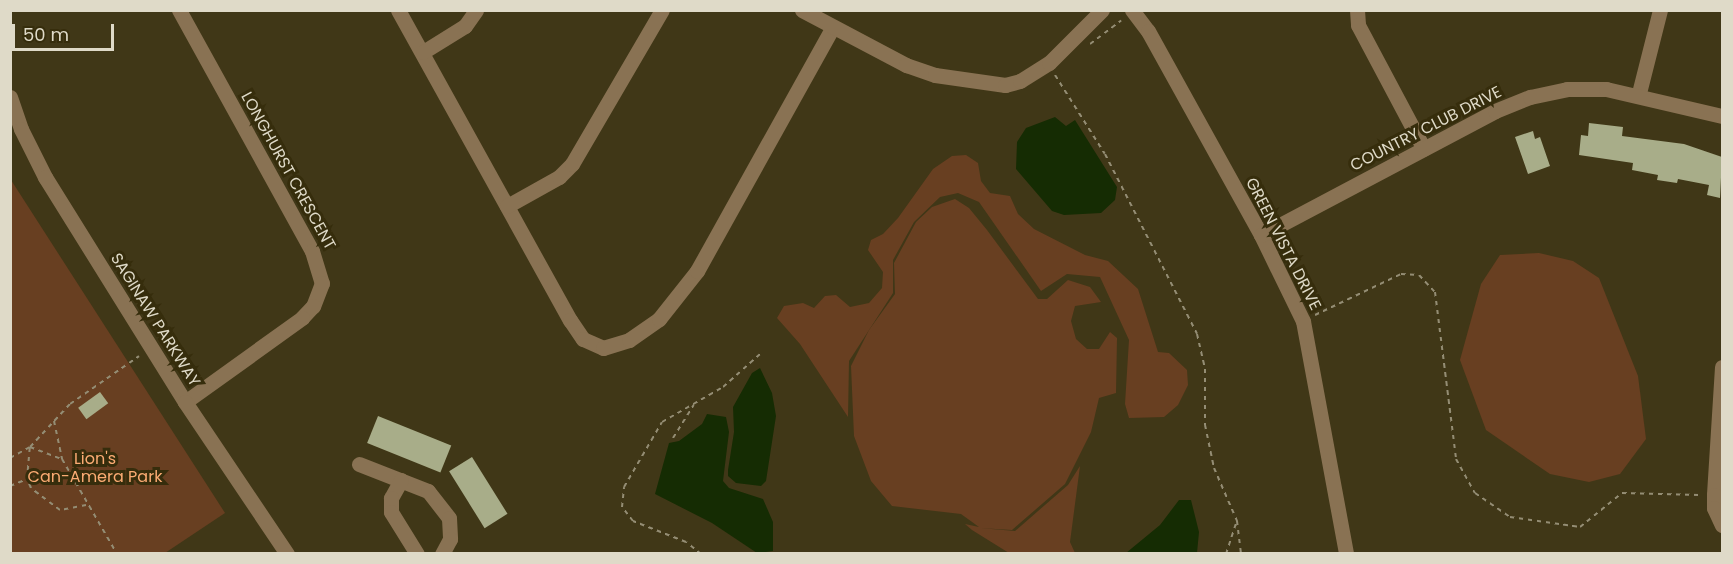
<!DOCTYPE html>
<html>
<head>
<meta charset="utf-8">
<style>
	body { margin:0 }
	#map { position:relative; width:1733px; height:564px; overflow:hidden; background:#403717; font-family:Poppins,sans-serif }
	div>[style] { position:absolute }
	.green>* { inset:0; background:#683f21 }
	.water>* { inset:0; background:#152c03 }
	.building>* { inset:0; background:#a8ad89; transform-origin:0 0 }
	.path>* { height:2px; margin-top:-1px; transform-origin:0; background:repeating-linear-gradient(90deg,#948d74 0 4.5px,transparent 0 9px) }
	.minor>* { height:15px; margin:-7.5px; padding:0 7.5px; transform-origin:7.5px; border-radius:7.5px; background:#897253 }
	span { translate:-50% -50%; white-space:nowrap; text-align:center; line-height:1.15; -webkit-text-stroke:6px #362d0c; paint-order:stroke }
	.street-label { font-size:16px; color:#dfdac8 }
	.park-label { font-size:16px; color:#fbab73 }
	.frame { position:absolute; inset:0; border:12px solid #dfdac8; pointer-events:none }
	.scale { position:absolute; left:12px; top:24px; width:102px; height:27px; box-sizing:border-box; border:3px solid #dfdac8; border-top:0; padding-left:8px; font-size:18px; line-height:21px; white-space:nowrap; color:#dfdac8; -webkit-text-stroke:4px #362d0c; paint-order:stroke }
</style>
</head>
<body>
<div id="map">
	<div class="green">
		<i style="clip-path:polygon(966px 155px,978px 163px,981px 181px,990px 193px,1010px 196px,1018px 214px,1034px 229px,1085px 255px,1108px 261px,1138px 289px,1158px 352px,1169px 353px,1187px 370px,1188px 385px,1178px 405px,1164px 417px,1129px 418px,1125px 404px,1129px 340px,1100px 277px,1067px 274px,1041px 291px,979px 202px,958px 193px,940px 197px,914px 222px,893px 260px,893px 293px,849px 361px,848px 417px,800px 344px,777px 318px,784px 306px,803px 303px,814px 308px,825px 296px,836px 295px,850px 307px,869px 303px,882px 288px,883px 272px,868px 250px,871px 240px,883px 234px,898px 218px,933px 169px,952px 156px)"></i>
		<i style="clip-path:polygon(11px 180px,225px 513px,165px 553px,11px 553px)"></i>
		<i style="clip-path:polygon(955px 199px,969px 208px,987px 230px,1038px 299px,1047px 299px,1068px 280px,1090px 287px,1101px 302px,1075px 306px,1071px 321px,1076px 339px,1087px 349px,1099px 349px,1110px 332px,1117px 338px,1116px 393px,1099px 398px,1091px 432px,1065px 484px,1012px 530px,980px 528px,1015px 531px,1068px 485px,1080px 466px,1070px 542px,1075px 553px,1009px 553px,972px 530px,965px 524px,979px 527px,961px 514px,892px 506px,871px 481px,854px 436px,851px 366px,869px 330px,895px 294px,894px 263px,916px 222px,932px 207px)"></i>
		<i style="clip-path:polygon(1539px 253px,1573px 261px,1599px 278px,1638px 376px,1646px 439px,1620px 474px,1589px 482px,1550px 474px,1486px 430px,1460px 360px,1481px 284px,1500px 255px)"></i>
	</div>
	<div class="water">
		<i style="clip-path:polygon(1055px 117px,1066px 126px,1075px 120px,1117px 187px,1115px 200px,1101px 213px,1064px 215px,1052px 211px,1016px 169px,1017px 142px,1026px 128px)"></i>
		<i style="clip-path:polygon(760px 368px,772px 393px,776px 416px,766px 481px,761px 486px,736px 483px,728px 476px,728px 470px,734px 432px,733px 407px,752px 373px)"></i>
		<i style="clip-path:polygon(707px 414px,726px 417px,729px 432px,723px 481px,729px 488px,763px 499px,773px 522px,773px 551px,757px 553px,712px 523px,655px 494px,669px 443px,679px 441px,702px 424px)"></i>
		<i style="clip-path:polygon(1179px 500px,1191px 500px,1199px 532px,1197px 553px,1126px 553px,1160px 525px)"></i>
	</div>
	<div class="building">
		<i style="clip-path:polygon(1589px 123px,1623px 127px,1622px 136px,1684px 144px,1722px 157px,1720px 198px,1707px 195px,1709px 185px,1678px 179px,1677px 183px,1657px 180px,1658px 175px,1632px 170px,1633px 163px,1579px 155px,1581px 135px,1588px 136px)"></i>
		<i style="clip-path:polygon(1533px 131px,1535px 139px,1540px 137px,1550px 166px,1528px 174px,1515px 137px)"></i>
		<i style="left:100px;top:392px;width:14px;height:27px;rotate:54deg"></i>
		<i style="left:378px;top:416px;width:79px;height:29px;rotate:22deg"></i>
		<i style="left:472px;top:457px;width:67px;height:27px;rotate:58deg"></i>
	</div>
	<div class="path">
		<i style="left:1090px;top:44px;width:39px;rotate:-37deg"></i>
		<i style="left:1055px;top:75px;width:93px;rotate:57.7deg"></i>
		<i style="left:1105px;top:154px;width:202px;rotate:62.9deg"></i>
		<i style="left:1197px;top:334px;width:36px;rotate:77deg"></i>
		<i style="left:1205px;top:369px;width:56px;rotate:90deg"></i>
		<i style="left:1205px;top:425px;width:44px;rotate:78.2deg"></i>
		<i style="left:1214px;top:468px;width:58px;rotate:66.5deg"></i>
		<i style="left:1237px;top:521px;width:33px;rotate:83deg"></i>
		<i style="left:1315px;top:315px;width:95px;rotate:-25.5deg"></i>
		<i style="left:1401px;top:274px;width:18px;rotate:3deg"></i>
		<i style="left:1419px;top:275px;width:23px;rotate:47deg"></i>
		<i style="left:1435px;top:292px;width:168px;rotate:82.8deg"></i>
		<i style="left:1456px;top:459px;width:39px;rotate:61deg"></i>
		<i style="left:1475px;top:493px;width:42px;rotate:34.4deg"></i>
		<i style="left:1510px;top:517px;width:71px;rotate:8.1deg"></i>
		<i style="left:1580px;top:527px;width:54px;rotate:-39deg"></i>
		<i style="left:1622px;top:493px;width:77px;rotate:1.5deg"></i>
		<i style="left:54px;top:421px;width:39px;rotate:78deg"></i>
		<i style="left:673px;top:438px;width:39px;rotate:-58deg"></i>
		<i style="left:10px;top:458px;width:23px;rotate:-29deg"></i>
		<i style="left:30px;top:447px;width:59px;rotate:-47.1deg"></i>
		<i style="left:70px;top:404px;width:84px;rotate:-34.8deg"></i>
		<i style="left:10px;top:486px;width:18px;rotate:-22deg"></i>
		<i style="left:86px;top:505px;width:26px;rotate:169deg"></i>
		<i style="left:60px;top:510px;width:36px;rotate:-143deg"></i>
		<i style="left:31px;top:488px;width:10px;rotate:-114deg"></i>
		<i style="left:27px;top:479px;width:32px;rotate:-85deg"></i>
		<i style="left:30px;top:447px;width:34px;rotate:21deg"></i>
		<i style="left:62px;top:459px;width:110px;rotate:59.9deg"></i>
		<i style="left:701px;top:554px;width:19px;rotate:-141deg"></i>
		<i style="left:686px;top:542px;width:57px;rotate:-158.4deg"></i>
		<i style="left:633px;top:521px;width:18px;rotate:-128deg"></i>
		<i style="left:622px;top:507px;width:20px;rotate:-84deg"></i>
		<i style="left:624px;top:487px;width:75px;rotate:-59.7deg"></i>
		<i style="left:662px;top:422px;width:70px;rotate:-29.8deg"></i>
		<i style="left:723px;top:387px;width:50px;rotate:-41.7deg"></i>
		<i style="left:1226px;top:554px;width:35px;rotate:-72deg"></i>
	</div>
	<div class="minor">
		<i style="left:179px;top:10px;width:275px;rotate:61.1deg"></i>
		<i style="left:312px;top:251px;width:34px;rotate:73deg"></i>
		<i style="left:322px;top:283px;width:25px;rotate:111deg"></i>
		<i style="left:313px;top:306px;width:16px;rotate:133deg"></i>
		<i style="left:302px;top:318px;width:144px;rotate:144.3deg"></i>
		<i style="left:398px;top:10px;width:355px;rotate:61deg"></i>
		<i style="left:570px;top:320px;width:23px;rotate:56deg"></i>
		<i style="left:583px;top:339px;width:22px;rotate:24deg"></i>
		<i style="left:603px;top:348px;width:27px;rotate:-17deg"></i>
		<i style="left:629px;top:340px;width:37px;rotate:-35deg"></i>
		<i style="left:659px;top:319px;width:61px;rotate:-51.6deg"></i>
		<i style="left:697px;top:271px;width:278px;rotate:-60.9deg"></i>
		<i style="left:802px;top:10px;width:118px;rotate:27.9deg"></i>
		<i style="left:906px;top:65px;width:31px;rotate:19deg"></i>
		<i style="left:935px;top:75px;width:71px;rotate:8.1deg"></i>
		<i style="left:1005px;top:85px;width:16px;rotate:-15deg"></i>
		<i style="left:1020px;top:81px;width:34px;rotate:-32deg"></i>
		<i style="left:1049px;top:63px;width:75px;rotate:-45deg"></i>
		<i style="left:1132px;top:10px;width:26px;rotate:53deg"></i>
		<i style="left:1148px;top:31px;width:233px;rotate:61deg"></i>
		<i style="left:1261px;top:235px;width:96px;rotate:64deg"></i>
		<i style="left:1303px;top:321px;width:237px;rotate:79.5deg"></i>
		<i style="left:1357px;top:10px;width:15px;rotate:86deg"></i>
		<i style="left:1358px;top:25px;width:140px;rotate:62deg"></i>
		<i style="left:423px;top:52px;width:49px;rotate:-31.8deg"></i>
		<i style="left:465px;top:26px;width:19px;rotate:-55deg"></i>
		<i style="left:1639px;top:93px;width:86px;rotate:-75.8deg"></i>
		<i style="left:10px;top:97px;width:34px;rotate:71deg"></i>
		<i style="left:21px;top:129px;width:54px;rotate:63.4deg"></i>
		<i style="left:45px;top:177px;width:265px;rotate:58.1deg"></i>
		<i style="left:185px;top:402px;width:183px;rotate:56.1deg"></i>
		<i style="left:507px;top:206px;width:60px;rotate:-29.1deg"></i>
		<i style="left:559px;top:177px;width:18px;rotate:-45deg"></i>
		<i style="left:572px;top:164px;width:178px;rotate:-59.7deg"></i>
		<i style="left:1261px;top:235px;width:265px;rotate:-27.9deg"></i>
		<i style="left:1495px;top:111px;width:38px;rotate:-22deg"></i>
		<i style="left:1530px;top:97px;width:38px;rotate:-12deg"></i>
		<i style="left:1567px;top:89px;width:39px"></i>
		<i style="left:1606px;top:89px;width:119px;rotate:13.1deg"></i>
		<i style="left:1722px;top:367px;width:128px;rotate:93.6deg"></i>
		<i style="left:1714px;top:495px;width:13px;rotate:90deg"></i>
		<i style="left:1714px;top:508px;width:19px;rotate:65deg"></i>
		<i style="left:359px;top:464px;width:74px;rotate:21.4deg"></i>
		<i style="left:428px;top:491px;width:34px;rotate:52deg"></i>
		<i style="left:449px;top:518px;width:21px;rotate:87deg"></i>
		<i style="left:450px;top:539px;width:17px;rotate:118deg"></i>
		<i style="left:401px;top:480px;width:21px;rotate:119deg"></i>
		<i style="left:391px;top:498px;width:14px;rotate:90deg"></i>
		<i style="left:391px;top:512px;width:49px;rotate:58.2deg"></i>
	</div>
	<div class="street-label">
		<span style="left:1426px;top:129px;rotate:-27deg">COUNTRY CLUB DRIVE</span>
		<span style="left:288px;top:171px;rotate:61deg">LONGHURST CRESCENT</span>
		<span style="left:1283px;top:244px;rotate:63deg">GREEN VISTA DRIVE</span>
		<span style="left:155px;top:320px;rotate:58deg">SAGINAW PARKWAY</span>
	</div>
	<div class="park-label">
		<span style="left:95px;top:468px">Lion's<br>Can-Amera Park</span>
	</div>
	<div class="frame"></div>
	<div class="scale">50 m</div>
</div>
</body>
</html>
